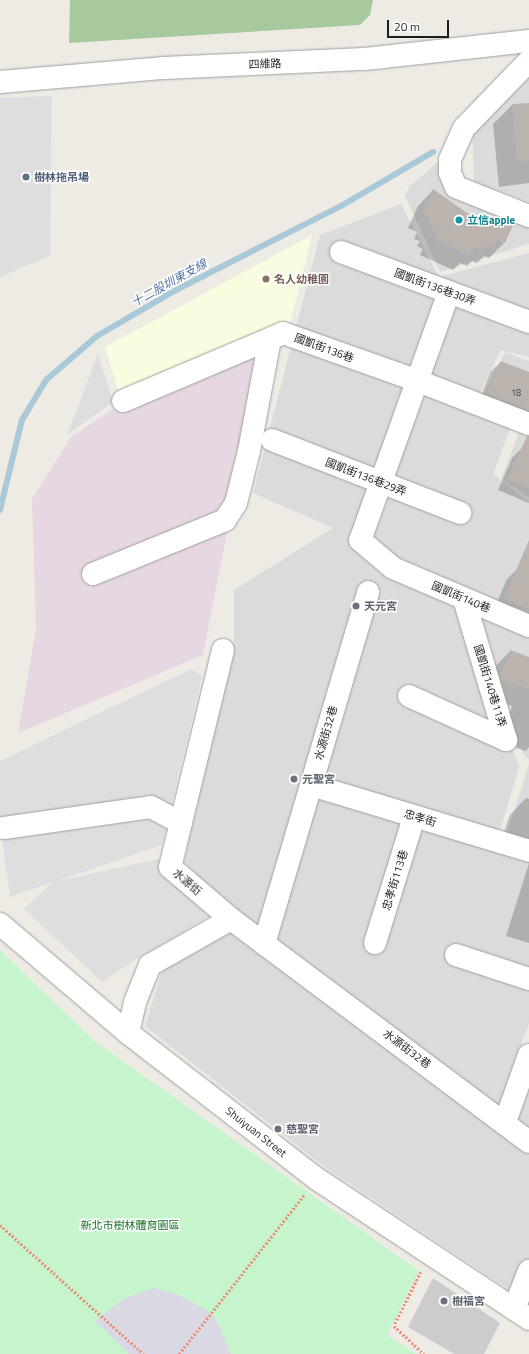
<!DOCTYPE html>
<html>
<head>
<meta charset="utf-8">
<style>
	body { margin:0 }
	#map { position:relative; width:529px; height:1354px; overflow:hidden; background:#eeebe4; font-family:"Titillium Web","Noto Sans TC",sans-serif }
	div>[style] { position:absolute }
	.residential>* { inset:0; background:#dcdbdb }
	.industrial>* { inset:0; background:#e6d7e2 }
	.education>* { inset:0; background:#f9fcdf }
	.religious>* { inset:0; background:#ccc }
	.forest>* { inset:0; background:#a6c99d }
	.park>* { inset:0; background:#c5f4cd }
	.parking>* { inset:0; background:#dedede }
	.plaza>* { inset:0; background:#dad9e3 }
	.shadow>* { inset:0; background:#0003 }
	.stream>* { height:6px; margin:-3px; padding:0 3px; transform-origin:3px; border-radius:3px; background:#a9c9d8 }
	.building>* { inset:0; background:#bbb4ae }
	.path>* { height:2.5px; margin-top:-1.25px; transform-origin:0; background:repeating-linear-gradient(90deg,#ed8d76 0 2px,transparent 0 4px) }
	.roads { filter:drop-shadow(0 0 1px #9f9f9f) drop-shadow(0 0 1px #9f9f9f) }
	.minor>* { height:22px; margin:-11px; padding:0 11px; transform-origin:11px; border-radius:11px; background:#fff }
	.dots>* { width:11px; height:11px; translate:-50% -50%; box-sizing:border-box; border:2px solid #fff; border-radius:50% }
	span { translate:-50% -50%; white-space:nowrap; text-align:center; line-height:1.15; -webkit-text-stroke:3px #fff; paint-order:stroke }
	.number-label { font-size:9px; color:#454442 }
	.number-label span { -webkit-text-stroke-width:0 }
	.street-label { font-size:11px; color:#1e1e1e }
	.service-label { font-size:11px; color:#4e5e75; font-weight:700 }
	.left { translate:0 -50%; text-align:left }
	.culture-label { font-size:11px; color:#0d838f; font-weight:700 }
	.education-label { font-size:11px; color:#785e54; font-weight:700 }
	.worship-label { font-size:11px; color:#5b616d; font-weight:700 }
	.park-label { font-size:11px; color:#157225 }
	.water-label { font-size:12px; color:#5374a4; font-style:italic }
	.scale { position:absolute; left:387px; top:20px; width:62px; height:18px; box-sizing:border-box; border:2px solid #1e1e1e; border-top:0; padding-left:5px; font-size:12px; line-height:14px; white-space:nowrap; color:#1e1e1e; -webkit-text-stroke:3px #fff; paint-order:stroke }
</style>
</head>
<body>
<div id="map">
	<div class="residential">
		<i style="clip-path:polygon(529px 67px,529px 202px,474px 182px,472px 121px)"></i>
		<i style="clip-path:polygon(440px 160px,529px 226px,529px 244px,440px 272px,405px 196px,409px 187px)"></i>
		<i style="clip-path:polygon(401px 204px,439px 277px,529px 253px,529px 357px,501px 350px,471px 411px,511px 426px,493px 474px,529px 502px,529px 612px,460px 589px,458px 604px,519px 767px,494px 851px,529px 861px,529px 1023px,518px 1053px,529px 1059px,529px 1303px,326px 1168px,145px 1026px,163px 968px,242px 916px,184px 862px,234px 641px,234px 590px,333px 528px,253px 493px,320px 235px)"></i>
		<i style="clip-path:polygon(505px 352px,529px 361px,529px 497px,501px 479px,525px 417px,482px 398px)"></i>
		<i style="clip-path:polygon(479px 618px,529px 637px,529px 760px,516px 744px)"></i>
		<i style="clip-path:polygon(529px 764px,529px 846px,505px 839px)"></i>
	</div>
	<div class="industrial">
		<i style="clip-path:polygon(263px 349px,203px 655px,18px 733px,36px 629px,32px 499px,71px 437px,113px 409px)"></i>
	</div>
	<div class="education">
		<i style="clip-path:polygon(312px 235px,290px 323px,120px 397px,105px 347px)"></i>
	</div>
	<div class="religious">
		<i style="clip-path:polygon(433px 1278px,500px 1323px,484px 1354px,454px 1354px,408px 1327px)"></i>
	</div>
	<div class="forest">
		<i style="clip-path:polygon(70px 0,373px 0,370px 15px,360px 25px,69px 43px)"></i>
	</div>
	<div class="park">
		<i style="clip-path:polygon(0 950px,93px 1040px,419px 1271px,387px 1335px,416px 1354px,0 1354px)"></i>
	</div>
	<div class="parking">
		<i style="clip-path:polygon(52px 96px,50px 256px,0 277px,0 98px)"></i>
		<i style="clip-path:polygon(98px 354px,113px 402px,67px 435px)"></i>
		<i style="clip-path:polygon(191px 669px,202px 676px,162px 845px,57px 881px,159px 859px,186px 893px,209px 916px,135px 960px,102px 982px,24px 909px,53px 882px,10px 897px,0 822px,0 761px)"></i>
	</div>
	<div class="plaza">
		<i style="clip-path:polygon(154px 1288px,181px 1296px,212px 1314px,219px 1326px,231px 1354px,129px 1354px,95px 1321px,123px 1299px)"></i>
	</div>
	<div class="shadow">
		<i style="clip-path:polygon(529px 104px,529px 183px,499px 187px,493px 124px,512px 105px)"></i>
		<i style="clip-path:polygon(433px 190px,504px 243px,489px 258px,484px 256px,477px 263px,472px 261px,467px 266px,460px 263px,453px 270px,420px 255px,423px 249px,417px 246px,420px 241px,414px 239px,417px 232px,408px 228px,418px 206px)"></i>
		<i style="clip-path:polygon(501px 362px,529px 373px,529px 424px,478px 403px,491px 371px)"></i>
		<i style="clip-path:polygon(522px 448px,529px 450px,529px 503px,498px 490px,512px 458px)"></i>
		<i style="clip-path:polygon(517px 569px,529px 574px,529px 623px,494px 609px,507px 579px)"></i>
		<i style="clip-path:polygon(510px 651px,529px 658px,529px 747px,526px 751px,500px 742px,512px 706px,485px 696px,494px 668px)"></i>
		<i style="clip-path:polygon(526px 798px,529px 799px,529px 943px,506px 936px,529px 863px,516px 856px,503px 835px,510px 815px)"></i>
	</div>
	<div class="stream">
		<i style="left:0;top:510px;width:93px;rotate:-76.3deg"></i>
		<i style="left:22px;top:420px;width:47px;rotate:-59deg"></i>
		<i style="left:46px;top:380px;width:67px;rotate:-40.8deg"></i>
		<i style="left:97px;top:336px;width:89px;rotate:-30.3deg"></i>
		<i style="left:174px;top:291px;width:187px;rotate:-27deg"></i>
		<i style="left:341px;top:206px;width:107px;rotate:-30.4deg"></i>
	</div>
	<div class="building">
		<i style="clip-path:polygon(529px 103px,529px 160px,517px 161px,512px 104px)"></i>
		<i style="clip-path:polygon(433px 189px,470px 215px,513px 225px,505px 243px,497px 240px,494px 248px,486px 245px,483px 251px,474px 247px,470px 255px,435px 240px,438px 233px,432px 231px,434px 226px,428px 223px,431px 217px,422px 213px)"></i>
		<i style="clip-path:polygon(501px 361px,529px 372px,529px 411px,487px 393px)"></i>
		<i style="clip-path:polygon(527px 436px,529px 436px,529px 488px,508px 479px)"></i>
		<i style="clip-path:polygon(529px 540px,529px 609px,504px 599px)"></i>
		<i style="clip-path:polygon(510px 650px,529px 657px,529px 689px,501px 680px,500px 677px)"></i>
	</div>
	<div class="path">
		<i style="left:0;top:1225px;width:193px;rotate:41.9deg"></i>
		<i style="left:421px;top:1272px;width:60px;rotate:116.6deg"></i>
		<i style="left:394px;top:1326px;width:41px;rotate:43deg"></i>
		<i style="left:179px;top:1354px;width:202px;rotate:-51.8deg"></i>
	</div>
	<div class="roads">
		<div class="minor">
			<i style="left:529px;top:61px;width:93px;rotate:134.1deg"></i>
			<i style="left:464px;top:128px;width:35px;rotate:114deg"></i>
			<i style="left:450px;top:160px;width:13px;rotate:90deg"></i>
			<i style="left:450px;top:173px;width:15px;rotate:67deg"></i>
			<i style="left:456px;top:187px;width:79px;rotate:21.7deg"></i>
			<i style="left:0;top:82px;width:165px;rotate:-4.9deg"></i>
			<i style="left:164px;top:68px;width:201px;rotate:-2.6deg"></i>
			<i style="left:365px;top:59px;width:165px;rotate:-6.3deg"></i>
			<i style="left:341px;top:252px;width:201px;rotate:20.4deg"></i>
			<i style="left:449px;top:292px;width:263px;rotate:109.7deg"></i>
			<i style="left:360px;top:540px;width:43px;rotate:40.3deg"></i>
			<i style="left:393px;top:568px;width:148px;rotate:23.1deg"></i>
			<i style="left:123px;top:401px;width:174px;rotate:-23deg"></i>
			<i style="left:283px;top:333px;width:143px;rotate:19.6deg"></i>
			<i style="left:418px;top:381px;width:119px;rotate:21.2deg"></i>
			<i style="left:272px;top:440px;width:202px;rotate:21.2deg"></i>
			<i style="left:93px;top:574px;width:143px;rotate:-22.2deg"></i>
			<i style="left:225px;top:520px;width:20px;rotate:-57deg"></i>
			<i style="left:236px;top:503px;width:54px;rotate:-76deg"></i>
			<i style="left:249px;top:451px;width:114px;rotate:-79.4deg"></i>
			<i style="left:223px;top:650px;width:223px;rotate:103.7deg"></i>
			<i style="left:170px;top:867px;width:80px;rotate:40.4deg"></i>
			<i style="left:231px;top:919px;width:372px;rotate:36.8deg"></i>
			<i style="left:409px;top:696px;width:107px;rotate:24.4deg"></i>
			<i style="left:506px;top:740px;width:147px;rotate:-106.6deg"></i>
			<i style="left:311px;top:785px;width:228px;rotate:16.8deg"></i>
			<i style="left:4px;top:828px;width:148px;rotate:-8.1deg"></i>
			<i style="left:151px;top:807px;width:34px;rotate:28deg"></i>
			<i style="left:0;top:924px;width:168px;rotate:40.4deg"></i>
			<i style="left:128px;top:1033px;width:239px;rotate:37.7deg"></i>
			<i style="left:317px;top:1179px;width:254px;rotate:33.4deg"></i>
			<i style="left:375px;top:943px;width:132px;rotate:-72.8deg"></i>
			<i style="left:264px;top:944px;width:367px;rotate:-73.5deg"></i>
			<i style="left:456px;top:955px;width:77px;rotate:18.2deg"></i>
			<i style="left:128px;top:1033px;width:32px;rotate:-77deg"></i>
			<i style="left:135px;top:1002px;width:40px;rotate:-68deg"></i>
			<i style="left:150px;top:965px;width:93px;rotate:-29.6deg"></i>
			<i style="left:505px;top:1122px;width:71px;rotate:-70.3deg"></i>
			<i style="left:514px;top:1309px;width:41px;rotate:-68.5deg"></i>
		</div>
	</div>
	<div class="dots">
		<i style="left:26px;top:177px;background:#5c6f8a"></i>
		<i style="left:459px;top:220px;background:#0f9aa8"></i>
		<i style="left:266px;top:279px;background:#8d6e63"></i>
		<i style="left:356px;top:606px;background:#6b7280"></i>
		<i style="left:294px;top:779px;background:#6b7280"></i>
		<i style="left:278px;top:1129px;background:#6b7280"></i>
		<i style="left:444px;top:1301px;background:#6b7280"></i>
	</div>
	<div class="number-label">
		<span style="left:516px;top:393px">18</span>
	</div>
	<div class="street-label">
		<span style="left:265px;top:64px;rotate:-2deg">四維路</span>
		<span style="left:435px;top:287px;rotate:20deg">國凱街136巷30弄</span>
		<span style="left:324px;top:348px;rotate:20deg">國凱街136巷</span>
		<span style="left:366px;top:477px;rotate:21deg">國凱街136巷29弄</span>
		<span style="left:461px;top:597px;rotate:23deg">國凱街140巷</span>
		<span style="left:490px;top:686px;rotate:73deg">國凱街140巷11弄</span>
		<span style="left:326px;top:733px;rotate:-74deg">水源街32巷</span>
		<span style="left:420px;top:818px;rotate:17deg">忠孝街</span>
		<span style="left:395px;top:880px;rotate:-73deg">忠孝街113巷</span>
		<span style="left:187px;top:882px;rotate:41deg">水源街</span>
		<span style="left:407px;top:1049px;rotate:37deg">水源街32巷</span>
		<span style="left:256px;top:1132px;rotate:38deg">Shuiyuan Street</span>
	</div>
	<div class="service-label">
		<span class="left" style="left:34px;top:177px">樹林拖吊場</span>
	</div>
	<div class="culture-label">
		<span class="left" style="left:467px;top:220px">立信apple</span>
	</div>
	<div class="education-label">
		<span class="left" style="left:274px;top:279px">名人幼稚園</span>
	</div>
	<div class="worship-label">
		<span class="left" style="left:364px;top:606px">天元宮</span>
		<span class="left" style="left:302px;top:779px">元聖宮</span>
		<span class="left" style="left:286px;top:1129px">慈聖宮</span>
		<span class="left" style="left:452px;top:1301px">樹福宮</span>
	</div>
	<div class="park-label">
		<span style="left:130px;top:1225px">新北市樹林體育園區</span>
	</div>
	<div class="water-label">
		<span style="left:169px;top:283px;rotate:-29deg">十二股圳東支線</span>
	</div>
	<div class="scale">20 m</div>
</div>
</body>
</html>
